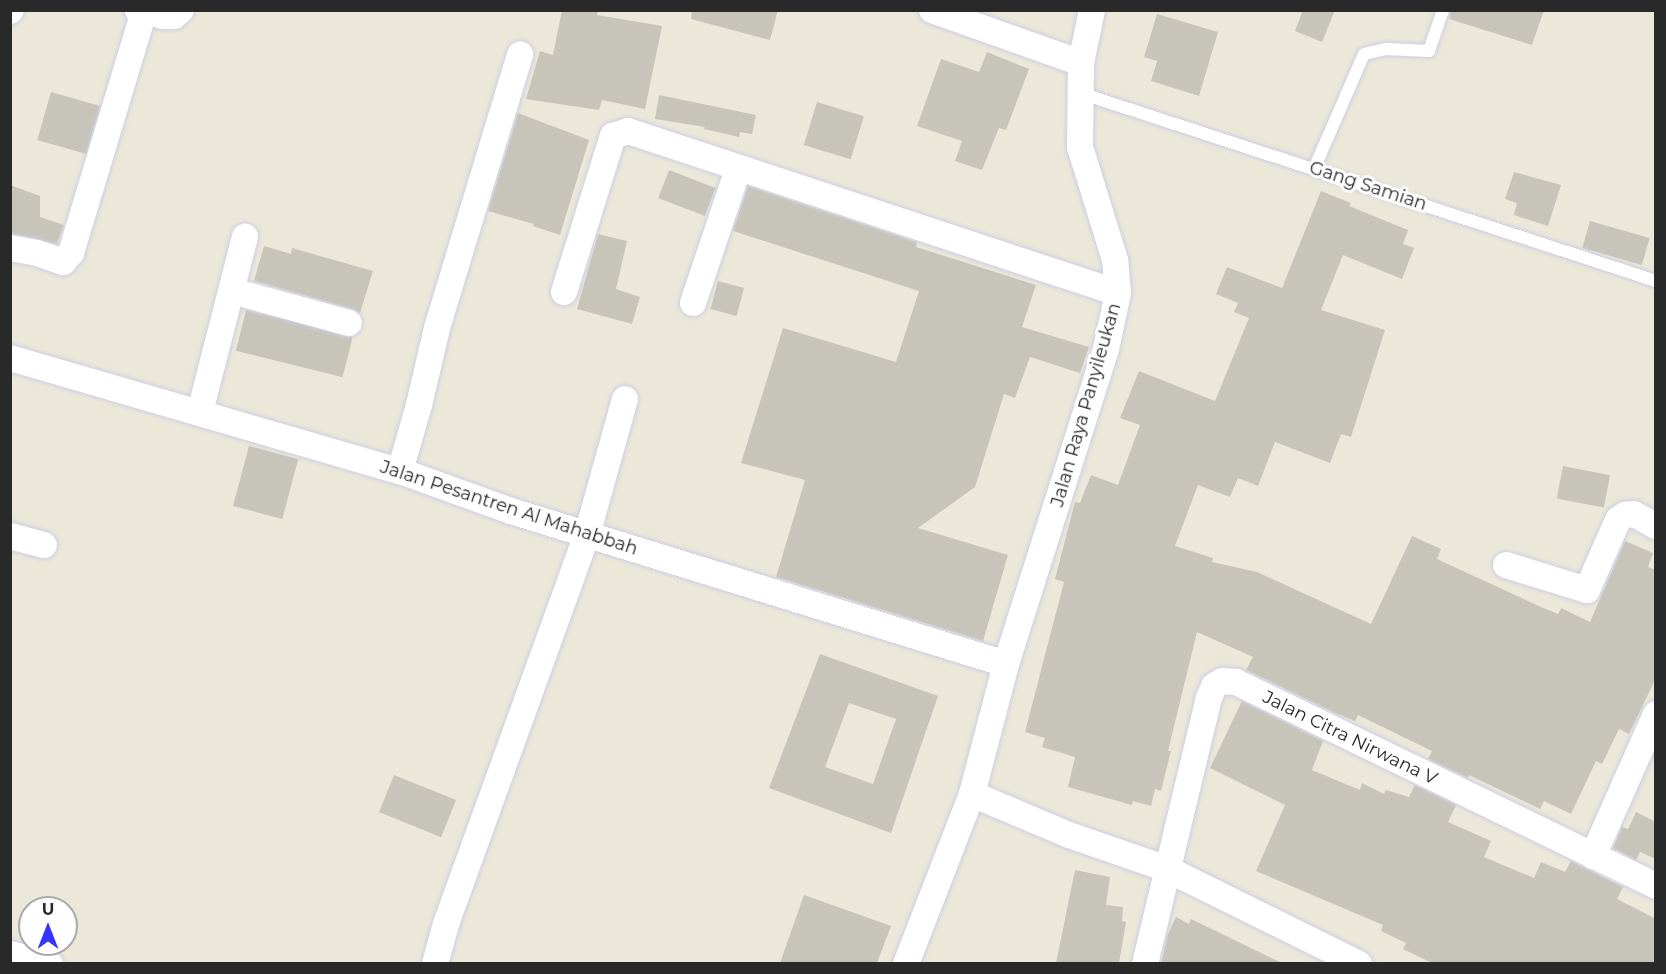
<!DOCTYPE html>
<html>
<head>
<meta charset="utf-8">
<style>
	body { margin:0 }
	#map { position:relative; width:1666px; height:974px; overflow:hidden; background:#ece8d9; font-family:Montserrat,sans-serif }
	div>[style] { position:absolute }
	.building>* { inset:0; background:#c7c4b9; transform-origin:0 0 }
	.roads { filter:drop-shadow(0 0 2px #cecee3) drop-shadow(0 0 2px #cecee3) }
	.lane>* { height:12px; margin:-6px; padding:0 6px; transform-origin:6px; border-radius:6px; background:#fff }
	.street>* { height:26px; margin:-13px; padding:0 13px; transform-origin:13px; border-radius:13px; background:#fff }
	span { translate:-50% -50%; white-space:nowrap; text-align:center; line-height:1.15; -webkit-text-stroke:6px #fff; paint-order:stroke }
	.street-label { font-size:18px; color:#292929 }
	.frame { position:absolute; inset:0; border:12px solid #292929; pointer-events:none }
	.north { position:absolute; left:18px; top:896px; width:60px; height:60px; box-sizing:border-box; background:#fff; border:2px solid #a9a9a9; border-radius:50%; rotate:0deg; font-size:16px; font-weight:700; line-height:24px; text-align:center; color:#292929 }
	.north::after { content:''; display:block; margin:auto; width:21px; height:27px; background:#3733ff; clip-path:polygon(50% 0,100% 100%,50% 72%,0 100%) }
</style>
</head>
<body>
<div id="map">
	<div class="building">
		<i style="clip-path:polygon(562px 10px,598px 10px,597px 15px,662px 26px,645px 109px,602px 100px,599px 110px,526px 99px,540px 51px,553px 55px)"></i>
		<i style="clip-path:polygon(692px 10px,778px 10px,770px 40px,691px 19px)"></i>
		<i style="clip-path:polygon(1303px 10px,1335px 10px,1322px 42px,1295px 31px)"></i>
		<i style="clip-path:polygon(1451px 10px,1544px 10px,1532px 45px,1449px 19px)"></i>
		<i style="clip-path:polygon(1157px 14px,1218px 32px,1199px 96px,1151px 81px,1157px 61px,1144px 57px)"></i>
		<i style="clip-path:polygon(987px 52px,1029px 69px,1006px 130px,999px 128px,982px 170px,955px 161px,962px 141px,917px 126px,941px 59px,979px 72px)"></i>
		<i style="left:51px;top:92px;width:51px;height:50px;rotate:16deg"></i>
		<i style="clip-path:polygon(659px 95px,756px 115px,752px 134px,740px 132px,739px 137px,704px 129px,705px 127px,655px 119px)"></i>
		<i style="left:817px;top:102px;width:49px;height:45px;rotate:17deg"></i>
		<i style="clip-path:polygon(518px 113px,589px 140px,560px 235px,533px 226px,534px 224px,488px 211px)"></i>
		<i style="left:669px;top:170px;width:50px;height:30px;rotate:21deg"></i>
		<i style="clip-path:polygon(1514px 172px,1561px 185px,1548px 226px,1514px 215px,1517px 203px,1505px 199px)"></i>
		<i style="clip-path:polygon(10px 185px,40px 196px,40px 217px,64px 225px,57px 244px,10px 233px)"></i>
		<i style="clip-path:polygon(748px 186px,917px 242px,916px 247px,1036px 285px,1022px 327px,1089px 347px,1080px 373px,1030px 357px,1015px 398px,1004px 394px,975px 487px,918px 528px,1008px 555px,983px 641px,776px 577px,805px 480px,741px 463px,783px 328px,896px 362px,919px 291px,733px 231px)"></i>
		<i style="clip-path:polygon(1321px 191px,1351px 203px,1349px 206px,1408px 230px,1403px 244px,1414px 248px,1402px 279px,1343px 255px,1321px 310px,1385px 330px,1351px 437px,1341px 434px,1330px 463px,1275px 442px,1258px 486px,1238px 478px,1230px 497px,1198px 485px,1175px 546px,1213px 558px,1212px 562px,1257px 572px,1371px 624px,1412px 536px,1441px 549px,1437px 559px,1541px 607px,1558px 614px,1561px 608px,1590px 622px,1625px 541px,1653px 553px,1648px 567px,1656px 570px,1656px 678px,1629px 734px,1619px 729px,1602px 764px,1596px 761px,1571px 814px,1544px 801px,1540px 809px,1469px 775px,1468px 778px,1428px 759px,1432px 751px,1358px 715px,1355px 721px,1335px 713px,1246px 670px,1253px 657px,1197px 632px,1168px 751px,1171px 751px,1161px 791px,1155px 789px,1151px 806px,1133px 801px,1132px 805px,1068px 787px,1075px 757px,1042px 747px,1045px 738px,1025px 732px,1064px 582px,1055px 579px,1075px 502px,1080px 503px,1091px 475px,1118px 485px,1140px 425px,1120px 418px,1139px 371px,1215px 401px,1249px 318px,1234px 312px,1238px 303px,1216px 294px,1227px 267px,1282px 288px)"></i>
		<i style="left:1590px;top:221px;width:62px;height:28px;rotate:16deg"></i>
		<i style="clip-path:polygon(598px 234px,627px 241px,616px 289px,640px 297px,632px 324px,577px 309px)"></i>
		<i style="clip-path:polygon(264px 246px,291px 254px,292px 248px,373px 271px,360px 313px,353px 309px,254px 281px)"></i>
		<i style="left:718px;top:281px;width:27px;height:29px;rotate:15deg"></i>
		<i style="left:246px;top:310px;width:110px;height:42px;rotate:14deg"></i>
		<i style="left:249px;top:446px;width:51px;height:62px;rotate:15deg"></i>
		<i style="left:1563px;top:466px;width:48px;height:33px;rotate:11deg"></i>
		<i style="clip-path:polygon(evenodd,820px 654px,938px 696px,891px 833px,769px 788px,820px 654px,849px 703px,896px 719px,873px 784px,825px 767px,849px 703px)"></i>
		<i style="clip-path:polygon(1242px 701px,1323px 741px,1312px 770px,1360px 790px,1362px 783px,1384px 794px,1386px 790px,1409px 797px,1415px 785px,1456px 805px,1448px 822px,1491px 841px,1484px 857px,1534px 878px,1541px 862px,1565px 872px,1571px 861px,1623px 887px,1617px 899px,1656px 919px,1656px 963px,1432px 963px,1403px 949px,1406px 943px,1381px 931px,1383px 925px,1256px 871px,1285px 805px,1210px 768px)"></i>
		<i style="left:394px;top:775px;width:67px;height:40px;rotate:22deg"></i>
		<i style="clip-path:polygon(1636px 812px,1656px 822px,1656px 859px,1640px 852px,1636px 860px,1613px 848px,1622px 827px,1628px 829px)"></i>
		<i style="clip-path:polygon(1075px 870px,1110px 877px,1106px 905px,1123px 907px,1122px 921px,1126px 922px,1119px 963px,1056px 963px)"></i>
		<i style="clip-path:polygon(804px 895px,891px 926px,877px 963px,780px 963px)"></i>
		<i style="clip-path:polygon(1176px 917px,1189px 924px,1191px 919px,1282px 963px,1161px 963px,1168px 934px)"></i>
	</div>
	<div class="roads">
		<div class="lane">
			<i style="left:1080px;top:93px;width:606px;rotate:18.08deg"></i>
			<i style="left:1314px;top:169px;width:125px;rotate:-66.5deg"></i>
			<i style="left:1364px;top:54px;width:23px;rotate:-13deg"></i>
			<i style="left:1386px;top:49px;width:43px;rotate:2.7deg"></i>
			<i style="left:1429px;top:51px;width:43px;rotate:-71.1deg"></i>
		</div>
		<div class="street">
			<i style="left:144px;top:10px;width:20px;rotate:18deg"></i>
			<i style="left:163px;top:16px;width:11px"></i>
			<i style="left:174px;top:16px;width:9px;rotate:-41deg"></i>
			<i style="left:932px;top:10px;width:158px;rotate:19.6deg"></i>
			<i style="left:10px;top:11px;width:1px;rotate:-45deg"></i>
			<i style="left:10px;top:248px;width:27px;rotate:10deg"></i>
			<i style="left:37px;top:253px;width:28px;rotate:19deg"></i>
			<i style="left:63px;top:262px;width:12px;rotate:-48deg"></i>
			<i style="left:71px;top:253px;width:245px;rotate:-73.2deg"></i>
			<i style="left:142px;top:18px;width:9px;rotate:-117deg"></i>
			<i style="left:232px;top:291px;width:121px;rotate:15.3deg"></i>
			<i style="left:564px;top:292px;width:164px;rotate:-72.6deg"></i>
			<i style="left:613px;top:136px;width:16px;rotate:-18deg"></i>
			<i style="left:628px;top:131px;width:516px;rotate:18.29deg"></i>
			<i style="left:693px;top:303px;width:141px;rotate:-71.4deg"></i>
			<i style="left:10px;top:358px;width:406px;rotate:16.2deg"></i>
			<i style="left:400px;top:471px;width:118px;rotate:19.8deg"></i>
			<i style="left:511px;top:511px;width:518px;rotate:17.18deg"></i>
			<i style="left:200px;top:412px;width:181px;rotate:-75.6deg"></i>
			<i style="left:400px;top:471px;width:69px;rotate:-73.9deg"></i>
			<i style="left:419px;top:405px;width:79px;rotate:-76.8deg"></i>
			<i style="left:437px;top:328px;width:286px;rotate:-73.1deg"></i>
			<i style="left:10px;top:536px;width:35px;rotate:15deg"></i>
			<i style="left:1506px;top:565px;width:85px;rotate:17.2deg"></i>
			<i style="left:1587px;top:590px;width:77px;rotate:-66.1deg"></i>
			<i style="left:1618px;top:520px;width:9px;rotate:-36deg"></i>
			<i style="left:1625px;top:515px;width:9px;rotate:-6deg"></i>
			<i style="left:1634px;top:514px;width:25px;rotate:29deg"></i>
			<i style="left:972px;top:794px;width:105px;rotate:22.9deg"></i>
			<i style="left:1069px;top:835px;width:104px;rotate:19.1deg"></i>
			<i style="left:1167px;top:869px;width:214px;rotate:26.3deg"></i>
			<i style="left:1593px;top:856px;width:155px;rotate:-66.1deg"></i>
			<i style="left:10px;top:954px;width:41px;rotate:14deg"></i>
			<i style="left:435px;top:964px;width:41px;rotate:-74.6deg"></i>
			<i style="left:446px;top:924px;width:414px;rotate:-70.1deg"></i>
			<i style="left:587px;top:535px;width:141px;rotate:-74.4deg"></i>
			<i style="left:906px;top:964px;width:182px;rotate:-68.8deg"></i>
			<i style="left:972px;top:794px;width:134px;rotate:-75.3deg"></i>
			<i style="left:1006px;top:664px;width:330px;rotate:-72.4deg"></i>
			<i style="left:1106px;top:349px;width:57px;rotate:-77.9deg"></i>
			<i style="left:1118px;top:293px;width:33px;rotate:-95deg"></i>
			<i style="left:1115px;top:260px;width:118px;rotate:-107.2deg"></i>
			<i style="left:1080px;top:147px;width:84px;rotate:-89.3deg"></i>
			<i style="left:1081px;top:63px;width:54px;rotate:-78.3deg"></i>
			<i style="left:1145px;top:964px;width:274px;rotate:-76.5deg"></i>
			<i style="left:1209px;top:698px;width:13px;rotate:-67deg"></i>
			<i style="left:1214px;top:686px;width:9px;rotate:-32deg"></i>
			<i style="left:1222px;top:681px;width:14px;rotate:4deg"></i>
			<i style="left:1236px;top:682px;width:467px;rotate:25.9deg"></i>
		</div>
	</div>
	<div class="street-label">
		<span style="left:1368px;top:186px;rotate:18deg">Gang Samian</span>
		<span style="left:1086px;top:405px;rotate:-74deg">Jalan Raya Panyileukan</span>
		<span style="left:509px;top:508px;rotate:18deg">Jalan Pesantren Al Mahabbah</span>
		<span style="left:1350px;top:738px;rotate:26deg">Jalan Citra Nirwana V</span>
	</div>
	<div class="frame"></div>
	<div class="north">U</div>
</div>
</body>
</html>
